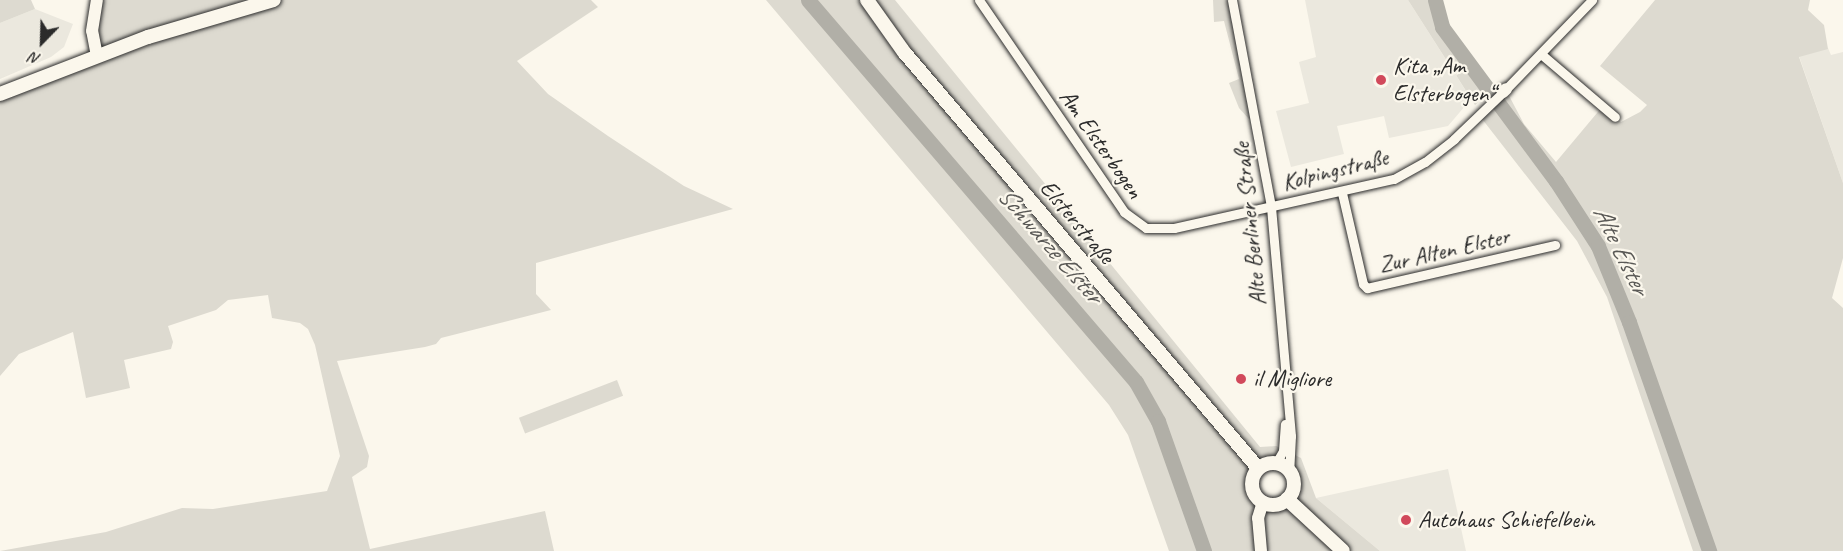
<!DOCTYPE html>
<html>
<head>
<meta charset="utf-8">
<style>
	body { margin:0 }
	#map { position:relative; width:1843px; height:551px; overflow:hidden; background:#fbf7ec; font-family:Caveat,sans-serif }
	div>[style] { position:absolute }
	.built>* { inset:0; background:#ebe8de }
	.green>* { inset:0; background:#dddad0; transform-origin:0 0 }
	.river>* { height:15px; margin:-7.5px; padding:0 7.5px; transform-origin:7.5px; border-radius:7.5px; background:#b1afa7 }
	.roads { filter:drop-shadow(0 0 2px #2b2b2b) drop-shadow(0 0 2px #2b2b2b) }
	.street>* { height:9px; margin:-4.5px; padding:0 4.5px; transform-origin:4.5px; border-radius:4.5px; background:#fbf7ec }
	.secondary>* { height:12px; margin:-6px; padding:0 6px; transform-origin:6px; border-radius:6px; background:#fbf7ec }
	.primary>* { height:14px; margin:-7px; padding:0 7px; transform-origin:7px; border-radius:7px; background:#fbf7ec }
	.primary>.ring { margin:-7px; padding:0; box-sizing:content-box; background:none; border:14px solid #fbf7ec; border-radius:50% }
	.dots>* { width:16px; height:16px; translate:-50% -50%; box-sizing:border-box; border:3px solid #fbf7ec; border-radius:50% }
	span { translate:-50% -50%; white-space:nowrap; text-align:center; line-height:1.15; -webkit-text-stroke:4.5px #fbf7ec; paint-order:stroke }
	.poi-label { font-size:24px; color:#2b2b2b }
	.left { translate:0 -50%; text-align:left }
	.street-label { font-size:24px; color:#2b2b2b }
	.water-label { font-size:26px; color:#5a5956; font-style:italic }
	.north { position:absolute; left:12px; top:12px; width:60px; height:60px; -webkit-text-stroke:4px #fbf7ec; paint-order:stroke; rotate:203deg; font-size:16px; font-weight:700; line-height:24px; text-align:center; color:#2b2b2b }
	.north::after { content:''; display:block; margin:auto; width:21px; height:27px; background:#2b2b2b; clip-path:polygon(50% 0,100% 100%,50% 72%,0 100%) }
</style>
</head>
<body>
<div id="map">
	<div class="built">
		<i style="clip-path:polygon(1305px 0,1408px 0,1471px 99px,1448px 126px,1389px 138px,1384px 116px,1337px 126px,1344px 154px,1291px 167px,1276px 111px,1309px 103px,1299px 62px,1316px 57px)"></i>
		<i style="clip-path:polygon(35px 9px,73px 24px,64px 47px,51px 57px,0 79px,0 23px)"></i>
		<i style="clip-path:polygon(1828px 48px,1831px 55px,1843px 52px,1843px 183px,1799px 56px)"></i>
		<i style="clip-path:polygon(1448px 469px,1466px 551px,1380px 551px,1316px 498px)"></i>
	</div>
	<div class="green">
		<i style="clip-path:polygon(0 0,31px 0,35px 9px,0 23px)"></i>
		<i style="clip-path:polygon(98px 0,270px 0,97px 55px)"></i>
		<i style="clip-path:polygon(279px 0,591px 0,598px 7px,517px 61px,548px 94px,608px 136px,684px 186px,733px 209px,536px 263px,536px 294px,551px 310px,441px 338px,436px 344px,425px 347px,337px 361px,369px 456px,367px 467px,352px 477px,370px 549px,545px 511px,554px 551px,0 551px,106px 532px,182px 508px,213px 509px,327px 491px,340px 456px,315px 345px,308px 329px,300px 323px,272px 318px,268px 295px,228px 300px,216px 310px,168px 326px,173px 342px,171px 349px,124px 360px,130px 388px,86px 398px,73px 332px,19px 354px,0 376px,0 96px)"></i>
		<i style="clip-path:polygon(evenodd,766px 0,895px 0,1260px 447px,1276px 446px,1301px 458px,1316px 498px,1380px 551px,1169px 551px,1128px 435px,1109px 405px,766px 0,1278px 463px,1290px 470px,1294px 489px,1287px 500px,1268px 505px,1256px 496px,1252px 480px,1258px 468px,1278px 463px)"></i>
		<i style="clip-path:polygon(1213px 0,1231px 0,1258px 129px,1239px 108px,1229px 83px,1239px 79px,1224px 21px,1214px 22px)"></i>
		<i style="clip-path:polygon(1408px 0,1435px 0,1442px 27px,1468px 59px,1487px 94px,1475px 105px)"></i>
		<i style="clip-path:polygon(1655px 0,1810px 0,1808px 10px,1824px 25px,1828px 49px,1799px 57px,1843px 183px,1843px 258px,1832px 298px,1843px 308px,1843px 551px,1693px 551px,1607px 297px,1577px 241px,1479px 115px,1506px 90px,1524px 124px,1556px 162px,1602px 107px,1621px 122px,1640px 112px,1647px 105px,1600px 66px)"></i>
		<i style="left:617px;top:380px;width:17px;height:105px;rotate:69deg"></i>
	</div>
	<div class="river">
		<i style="left:808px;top:0;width:503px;rotate:49.35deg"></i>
		<i style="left:1136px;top:382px;width:45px;rotate:60.6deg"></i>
		<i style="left:1158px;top:421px;width:138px;rotate:70.5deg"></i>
		<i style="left:1435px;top:0;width:28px;rotate:75deg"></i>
		<i style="left:1442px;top:27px;width:192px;rotate:53.5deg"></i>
		<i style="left:1556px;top:181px;width:77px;rotate:57.1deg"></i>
		<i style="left:1598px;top:246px;width:82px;rotate:67.8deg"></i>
		<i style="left:1629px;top:322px;width:243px;rotate:70.7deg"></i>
	</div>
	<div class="roads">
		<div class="street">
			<i style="left:979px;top:0;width:257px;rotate:55.6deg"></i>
			<i style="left:1124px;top:212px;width:27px;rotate:36deg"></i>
			<i style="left:1146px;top:228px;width:28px"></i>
			<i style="left:1174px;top:228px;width:225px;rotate:-12.6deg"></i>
			<i style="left:1394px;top:179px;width:35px;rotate:-29deg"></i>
			<i style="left:1425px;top:162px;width:37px;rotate:-38deg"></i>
			<i style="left:1454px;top:139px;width:68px;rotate:-43.8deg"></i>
			<i style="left:1232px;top:0;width:211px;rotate:79.3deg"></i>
			<i style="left:1271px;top:207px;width:230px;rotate:85deg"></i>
			<i style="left:1291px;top:436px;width:34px;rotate:93deg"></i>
			<i style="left:1541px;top:54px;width:97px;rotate:40.4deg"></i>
			<i style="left:1506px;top:89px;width:124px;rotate:-46deg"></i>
			<i style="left:1342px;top:193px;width:93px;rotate:77deg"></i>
			<i style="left:1363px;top:284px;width:6px;rotate:45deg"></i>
			<i style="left:1367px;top:288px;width:193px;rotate:-12.9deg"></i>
			<i style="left:1276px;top:463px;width:14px;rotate:-60deg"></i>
			<i style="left:1283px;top:451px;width:27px;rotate:-86deg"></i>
		</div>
		<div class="secondary">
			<i style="left:97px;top:56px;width:25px;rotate:-101deg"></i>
			<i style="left:92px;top:31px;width:31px;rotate:-81deg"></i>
			<i style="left:1503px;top:92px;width:4px;rotate:-45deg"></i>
			<i style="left:1261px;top:551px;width:33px;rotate:-95deg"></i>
			<i style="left:1258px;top:518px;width:17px;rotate:-73deg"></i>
		</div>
		<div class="primary">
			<i style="left:867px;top:0;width:64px;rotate:54.6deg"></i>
			<i style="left:904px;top:52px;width:546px;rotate:49.6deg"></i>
			<i style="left:0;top:94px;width:159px;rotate:-21.1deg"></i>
			<i style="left:148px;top:37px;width:131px;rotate:-16.4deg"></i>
			<i class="ring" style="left:1252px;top:463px;width:28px;height:28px"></i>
			<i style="left:1287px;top:499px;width:76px;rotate:42.9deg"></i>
		</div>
	</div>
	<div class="dots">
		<i style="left:1381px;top:80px;background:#d1495b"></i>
		<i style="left:1241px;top:379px;background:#d1495b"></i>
		<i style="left:1406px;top:520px;background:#d1495b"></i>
	</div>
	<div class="poi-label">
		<span class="left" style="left:1393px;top:80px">Kita „Am<br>Elsterbogen“</span>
		<span class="left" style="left:1253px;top:379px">il Migliore</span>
		<span class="left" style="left:1418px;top:520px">Autohaus Schiefelbein</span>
	</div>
	<div class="street-label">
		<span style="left:1101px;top:144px;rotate:55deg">Am Elsterbogen</span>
		<span style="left:1335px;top:170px;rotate:-14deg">Kolpingstraße</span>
		<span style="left:1077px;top:222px;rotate:50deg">Elsterstraße</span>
		<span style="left:1250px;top:224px;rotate:-96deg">Alte Berliner Straße</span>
		<span style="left:1444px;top:251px;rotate:-13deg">Zur Alten Elster</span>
	</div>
	<div class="water-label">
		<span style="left:1050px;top:245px;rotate:49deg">Schwarze Elster</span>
		<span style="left:1621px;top:250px;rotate:64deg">Alte Elster</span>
	</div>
	<div class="north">N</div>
</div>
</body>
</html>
